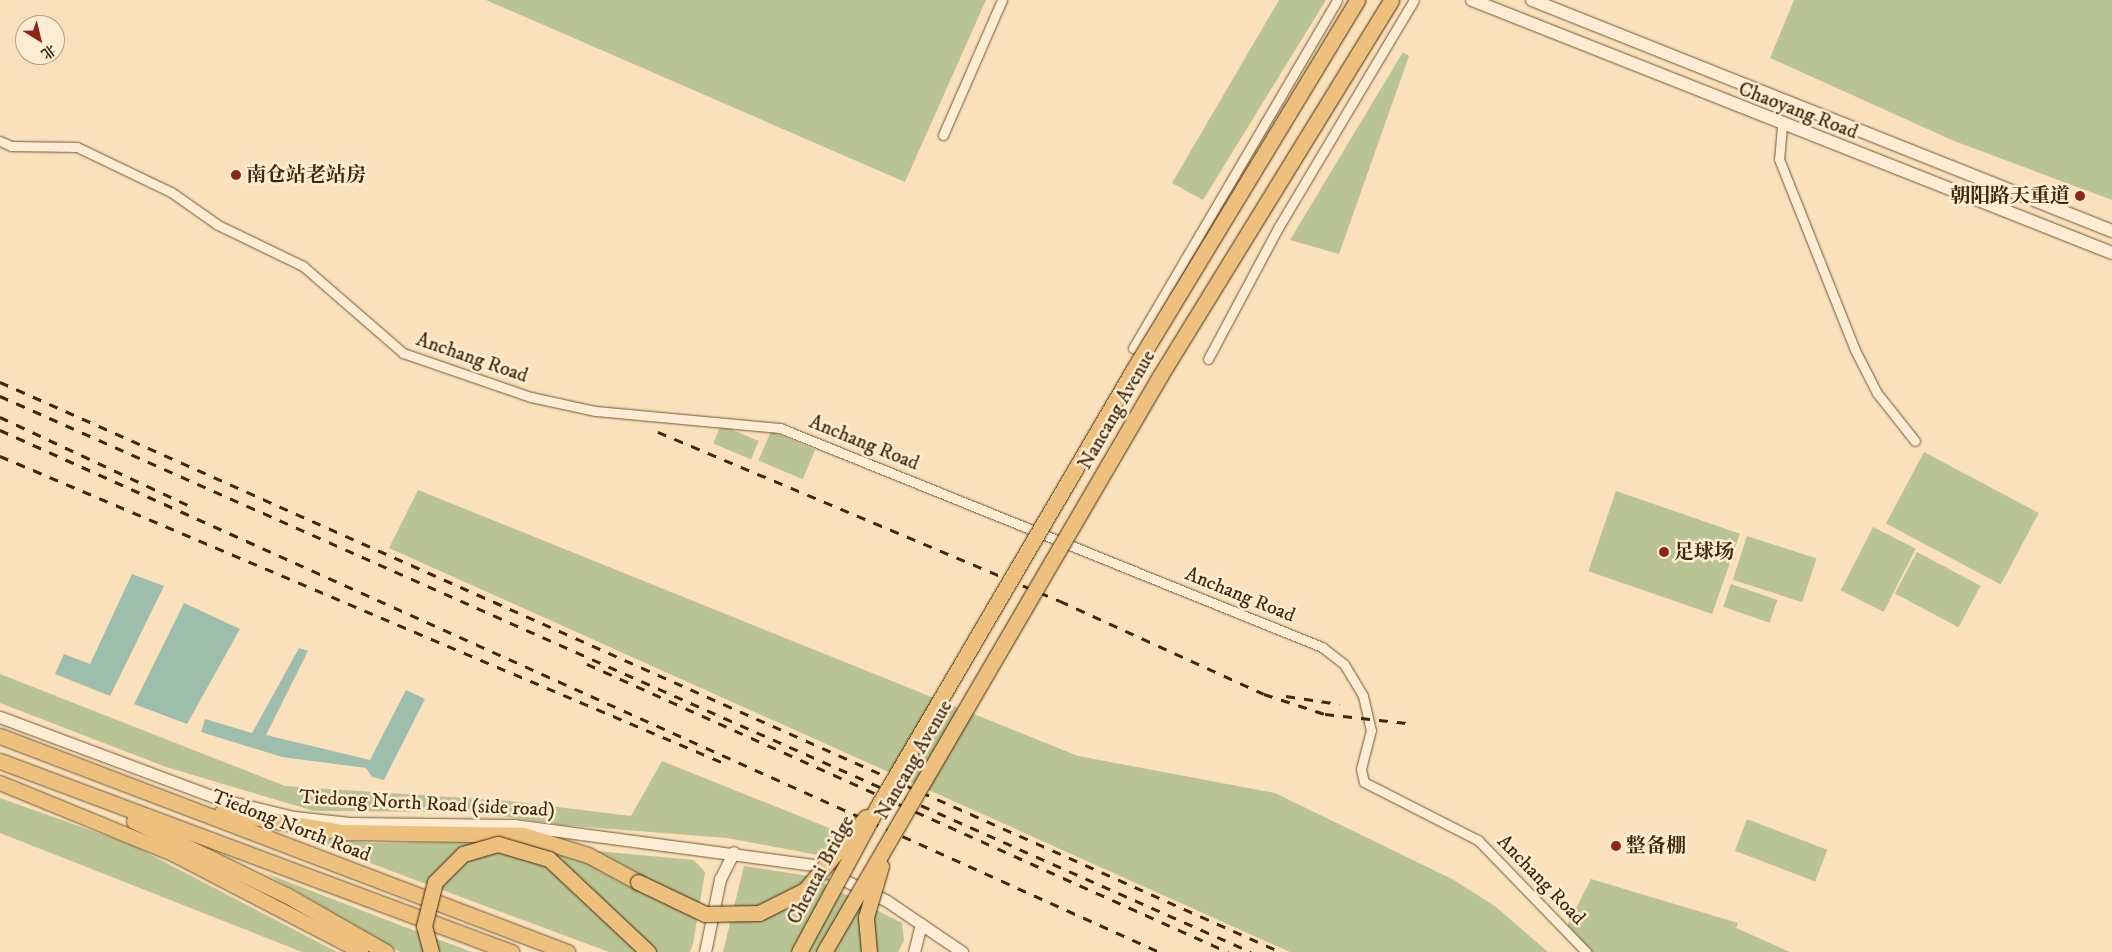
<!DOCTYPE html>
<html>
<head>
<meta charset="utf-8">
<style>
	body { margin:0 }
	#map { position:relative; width:2112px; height:952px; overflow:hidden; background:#fae1bb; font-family:"IM FELL DW Pica","Noto Serif SC",serif }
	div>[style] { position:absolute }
	.green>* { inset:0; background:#bac393; transform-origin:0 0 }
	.water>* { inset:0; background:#9ebead }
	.roads { filter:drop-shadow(0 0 1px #6e5737) drop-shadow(0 0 1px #6e5737) }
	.minor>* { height:9px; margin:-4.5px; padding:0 4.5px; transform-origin:4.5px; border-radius:4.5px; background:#fcecd3 }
	.tertiary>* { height:11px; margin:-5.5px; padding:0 5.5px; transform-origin:5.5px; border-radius:5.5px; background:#fcecd3 }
	.secondary>* { height:12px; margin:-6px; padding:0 6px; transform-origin:6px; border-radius:6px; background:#fcecd3 }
	.primary>* { height:14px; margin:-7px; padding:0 7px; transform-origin:7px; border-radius:7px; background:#edc07e }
	.trunk>* { height:15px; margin:-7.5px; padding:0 7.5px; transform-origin:7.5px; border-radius:7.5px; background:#edc07e }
	.rail>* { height:2.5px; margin-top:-1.25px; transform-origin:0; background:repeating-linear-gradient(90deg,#3f290b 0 9px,transparent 0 18px) }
	.bridges { filter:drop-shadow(0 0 1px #3f290b) drop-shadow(0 0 1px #3f290b) }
	.trunk-bridge>* { height:15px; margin:-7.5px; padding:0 7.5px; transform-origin:7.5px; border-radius:7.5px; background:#edc07e }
	.dots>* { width:14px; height:14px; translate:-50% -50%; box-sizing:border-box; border:2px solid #fcecd3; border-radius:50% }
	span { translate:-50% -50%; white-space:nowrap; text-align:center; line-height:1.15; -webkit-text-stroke:5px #fcecd3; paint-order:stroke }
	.street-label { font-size:20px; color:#3f290b }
	.poi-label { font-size:20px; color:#3f290b; font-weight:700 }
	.left { translate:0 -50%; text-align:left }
	.right { translate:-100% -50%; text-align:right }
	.north { position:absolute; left:15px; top:15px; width:50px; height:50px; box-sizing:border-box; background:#fcecd3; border:1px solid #b09e83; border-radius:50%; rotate:144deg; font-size:14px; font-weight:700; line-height:20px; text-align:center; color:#3f290b }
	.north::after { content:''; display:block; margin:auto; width:18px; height:22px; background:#8f2418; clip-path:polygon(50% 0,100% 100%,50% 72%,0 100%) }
</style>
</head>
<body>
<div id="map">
	<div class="green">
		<i style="clip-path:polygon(486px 0,986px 0,905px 182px)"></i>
		<i style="clip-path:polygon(1279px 0,1326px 0,1203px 200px,1172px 183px)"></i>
		<i style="clip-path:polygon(1794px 0,2112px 0,2112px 200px,1954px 141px,1770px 58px)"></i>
		<i style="clip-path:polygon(1403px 52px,1409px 56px,1339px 254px,1290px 240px)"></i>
		<i style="left:721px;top:425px;width:41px;height:20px;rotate:23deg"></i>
		<i style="left:771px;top:431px;width:48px;height:32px;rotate:23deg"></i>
		<i style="left:1924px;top:452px;width:130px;height:81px;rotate:28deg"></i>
		<i style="clip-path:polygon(418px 490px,1078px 756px,1275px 793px,1454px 880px,1496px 907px,1548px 952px,1290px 952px,389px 548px)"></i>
		<i style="left:1616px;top:491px;width:131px;height:85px;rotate:19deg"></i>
		<i style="left:1873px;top:527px;width:48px;height:71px;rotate:27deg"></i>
		<i style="left:1747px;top:536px;width:73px;height:46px;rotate:18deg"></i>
		<i style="left:1917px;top:552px;width:72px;height:47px;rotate:28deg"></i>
		<i style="left:1731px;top:584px;width:49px;height:24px;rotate:19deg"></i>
		<i style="clip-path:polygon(0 674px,285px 786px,509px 801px,631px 816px,662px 761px,844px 834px,829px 857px,727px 838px,561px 825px,474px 812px,314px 811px,166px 767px,0 703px)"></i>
		<i style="clip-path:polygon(0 798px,132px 845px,337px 952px,302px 952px,0 833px)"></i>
		<i style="left:1747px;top:819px;width:86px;height:34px;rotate:21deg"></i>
		<i style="clip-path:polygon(300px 837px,372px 843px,488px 841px,694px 860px,705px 872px,693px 944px,690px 952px,609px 952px)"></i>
		<i style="clip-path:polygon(744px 866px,809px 876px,902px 923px,904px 941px,898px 952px,723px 952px)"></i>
		<i style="clip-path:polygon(265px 873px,397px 924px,472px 952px,400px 952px)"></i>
		<i style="clip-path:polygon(1591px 879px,1738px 923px,1736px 928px,1790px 952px,1592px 952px,1567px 926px)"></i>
	</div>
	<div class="water">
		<i style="clip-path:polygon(132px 574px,164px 586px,110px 696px,55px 674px,64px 654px,90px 664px)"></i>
		<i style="clip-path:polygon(184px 603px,240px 629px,187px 724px,134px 704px)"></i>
		<i style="clip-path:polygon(299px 648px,308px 651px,266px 735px,370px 760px,406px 690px,425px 699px,384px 780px,372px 777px,366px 768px,282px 757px,201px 732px,205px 719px,252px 733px)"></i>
	</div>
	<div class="roads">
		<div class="minor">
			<i style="left:1782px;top:126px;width:33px;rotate:95deg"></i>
			<i style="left:1779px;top:159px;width:206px;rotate:68.3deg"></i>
			<i style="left:1855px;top:350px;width:48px;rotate:62.9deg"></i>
			<i style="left:1877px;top:393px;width:61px;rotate:51.6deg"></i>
			<i style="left:943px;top:135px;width:147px;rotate:-66.4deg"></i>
			<i style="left:0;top:141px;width:12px;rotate:24deg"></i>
			<i style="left:11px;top:146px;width:66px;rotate:0.9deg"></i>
			<i style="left:77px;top:147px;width:104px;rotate:25.6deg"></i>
			<i style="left:171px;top:192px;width:57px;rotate:35.1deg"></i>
			<i style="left:218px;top:225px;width:94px;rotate:25.8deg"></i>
			<i style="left:303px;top:266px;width:133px;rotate:41deg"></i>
			<i style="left:403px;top:353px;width:135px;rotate:19deg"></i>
			<i style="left:531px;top:397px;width:66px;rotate:12.3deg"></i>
			<i style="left:595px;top:411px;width:186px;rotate:5.3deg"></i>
			<i style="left:780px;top:428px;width:585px;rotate:22deg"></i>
			<i style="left:1322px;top:647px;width:28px;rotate:38deg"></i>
			<i style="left:1344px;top:664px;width:37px;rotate:59deg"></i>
			<i style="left:1363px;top:696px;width:35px;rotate:77deg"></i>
			<i style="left:1371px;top:730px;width:40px;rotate:104.4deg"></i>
			<i style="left:1361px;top:769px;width:13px;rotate:77deg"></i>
			<i style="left:1364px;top:782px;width:128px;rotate:27deg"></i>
			<i style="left:1478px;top:840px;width:156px;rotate:46deg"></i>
			<i style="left:1133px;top:348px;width:403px;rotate:-59.6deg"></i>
			<i style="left:1208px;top:359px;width:149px;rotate:-61.9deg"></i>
			<i style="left:1278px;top:228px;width:265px;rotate:-59.2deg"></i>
		</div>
		<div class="tertiary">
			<i style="left:0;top:717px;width:234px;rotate:20.5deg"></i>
			<i style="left:219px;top:799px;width:77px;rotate:13.5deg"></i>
			<i style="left:294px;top:817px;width:56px;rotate:6.1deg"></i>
			<i style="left:350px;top:823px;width:164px;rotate:0.7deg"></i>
			<i style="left:514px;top:825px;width:302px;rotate:7.6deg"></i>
			<i style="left:813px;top:865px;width:82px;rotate:25.9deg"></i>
			<i style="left:887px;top:901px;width:91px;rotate:34.2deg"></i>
			<i style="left:705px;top:952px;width:75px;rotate:-78.4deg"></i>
			<i style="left:720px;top:879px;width:30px;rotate:-63deg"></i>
			<i style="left:914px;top:952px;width:29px;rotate:-76deg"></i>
		</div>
		<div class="secondary">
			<i style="left:1472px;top:0;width:688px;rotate:21.57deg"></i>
			<i style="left:1532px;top:0;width:624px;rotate:21.72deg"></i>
		</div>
		<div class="primary">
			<i style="left:0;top:783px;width:187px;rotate:22.3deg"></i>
			<i style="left:173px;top:854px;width:212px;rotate:27.5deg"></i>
		</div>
		<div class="trunk">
			<i style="left:0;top:736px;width:607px;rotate:20.85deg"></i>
			<i style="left:0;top:761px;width:546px;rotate:20.49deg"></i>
			<i style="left:222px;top:812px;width:121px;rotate:9.5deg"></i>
			<i style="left:341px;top:832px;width:182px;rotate:0.9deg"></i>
			<i style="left:523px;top:835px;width:68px;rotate:17.1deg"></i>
			<i style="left:588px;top:855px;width:57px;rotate:28.4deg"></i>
			<i style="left:134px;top:821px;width:169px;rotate:26deg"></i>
			<i style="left:286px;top:895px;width:115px;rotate:29.7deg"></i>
		</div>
	</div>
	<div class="rail">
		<i style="left:0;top:382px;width:1402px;rotate:23.99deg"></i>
		<i style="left:0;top:396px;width:1369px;rotate:23.96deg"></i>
		<i style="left:0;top:417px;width:212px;rotate:25.1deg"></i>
		<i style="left:0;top:430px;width:1272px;rotate:24.23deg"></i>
		<i style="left:658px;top:432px;width:436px;rotate:22.8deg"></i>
		<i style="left:1060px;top:601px;width:224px;rotate:24.5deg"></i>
		<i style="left:1264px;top:694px;width:64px;rotate:18.2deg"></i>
		<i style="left:1325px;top:714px;width:82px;rotate:6.3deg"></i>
		<i style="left:0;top:456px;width:786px;rotate:22.98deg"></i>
		<i style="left:587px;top:664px;width:703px;rotate:24.19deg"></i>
		<i style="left:1286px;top:696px;width:54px;rotate:8.6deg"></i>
	</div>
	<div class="bridges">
		<div class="trunk-bridge">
			<i style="left:638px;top:882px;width:74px;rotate:25.5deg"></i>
			<i style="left:705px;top:914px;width:54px;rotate:-1.1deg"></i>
			<i style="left:759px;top:913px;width:51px;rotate:-26.6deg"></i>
			<i style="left:805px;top:890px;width:95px;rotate:-50.1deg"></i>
			<i style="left:431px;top:952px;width:27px;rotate:-105deg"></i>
			<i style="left:424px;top:926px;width:45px;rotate:-76deg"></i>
			<i style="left:435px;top:882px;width:40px;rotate:-45deg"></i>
			<i style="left:463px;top:854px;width:36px;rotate:-16deg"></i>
			<i style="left:498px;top:844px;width:53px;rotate:16.4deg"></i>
			<i style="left:549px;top:859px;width:136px;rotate:43.2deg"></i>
			<i style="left:799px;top:952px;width:166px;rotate:-61.6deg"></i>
			<i style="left:878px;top:806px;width:509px;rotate:-59.65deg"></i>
			<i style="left:1135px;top:367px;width:429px;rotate:-58.8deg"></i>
			<i style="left:824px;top:952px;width:667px;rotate:-59.74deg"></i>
			<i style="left:1160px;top:376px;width:441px;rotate:-58.4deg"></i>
			<i style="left:869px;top:952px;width:35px;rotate:-95deg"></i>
			<i style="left:866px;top:917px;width:53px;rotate:-73.6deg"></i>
		</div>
	</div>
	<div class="dots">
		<i style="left:236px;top:175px;background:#8f2418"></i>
		<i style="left:2080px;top:196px;background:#8f2418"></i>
		<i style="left:1664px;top:552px;background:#8f2418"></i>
		<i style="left:1616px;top:846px;background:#8f2418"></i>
	</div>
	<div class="street-label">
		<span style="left:1798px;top:111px;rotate:21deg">Chaoyang Road</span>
		<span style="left:472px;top:358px;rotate:19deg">Anchang Road</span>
		<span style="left:1117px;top:410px;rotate:-60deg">Nancang Avenue</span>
		<span style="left:864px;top:443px;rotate:22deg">Anchang Road</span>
		<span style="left:1240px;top:595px;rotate:22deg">Anchang Road</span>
		<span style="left:914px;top:760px;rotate:-60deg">Nancang Avenue</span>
		<span style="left:427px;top:804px;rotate:3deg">Tiedong North Road (side road)</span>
		<span style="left:291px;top:826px;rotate:21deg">Tiedong North Road</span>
		<span style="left:821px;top:870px;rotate:-62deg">Chentai Bridge</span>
		<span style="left:1541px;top:880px;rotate:46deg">Anchang Road</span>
	</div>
	<div class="poi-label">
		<span class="left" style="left:246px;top:175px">南仓站老站房</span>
		<span class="right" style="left:2070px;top:196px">朝阳路天重道</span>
		<span class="left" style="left:1674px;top:552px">足球场</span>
		<span class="left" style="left:1626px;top:846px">整备棚</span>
	</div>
	<div class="north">北</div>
</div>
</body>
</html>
